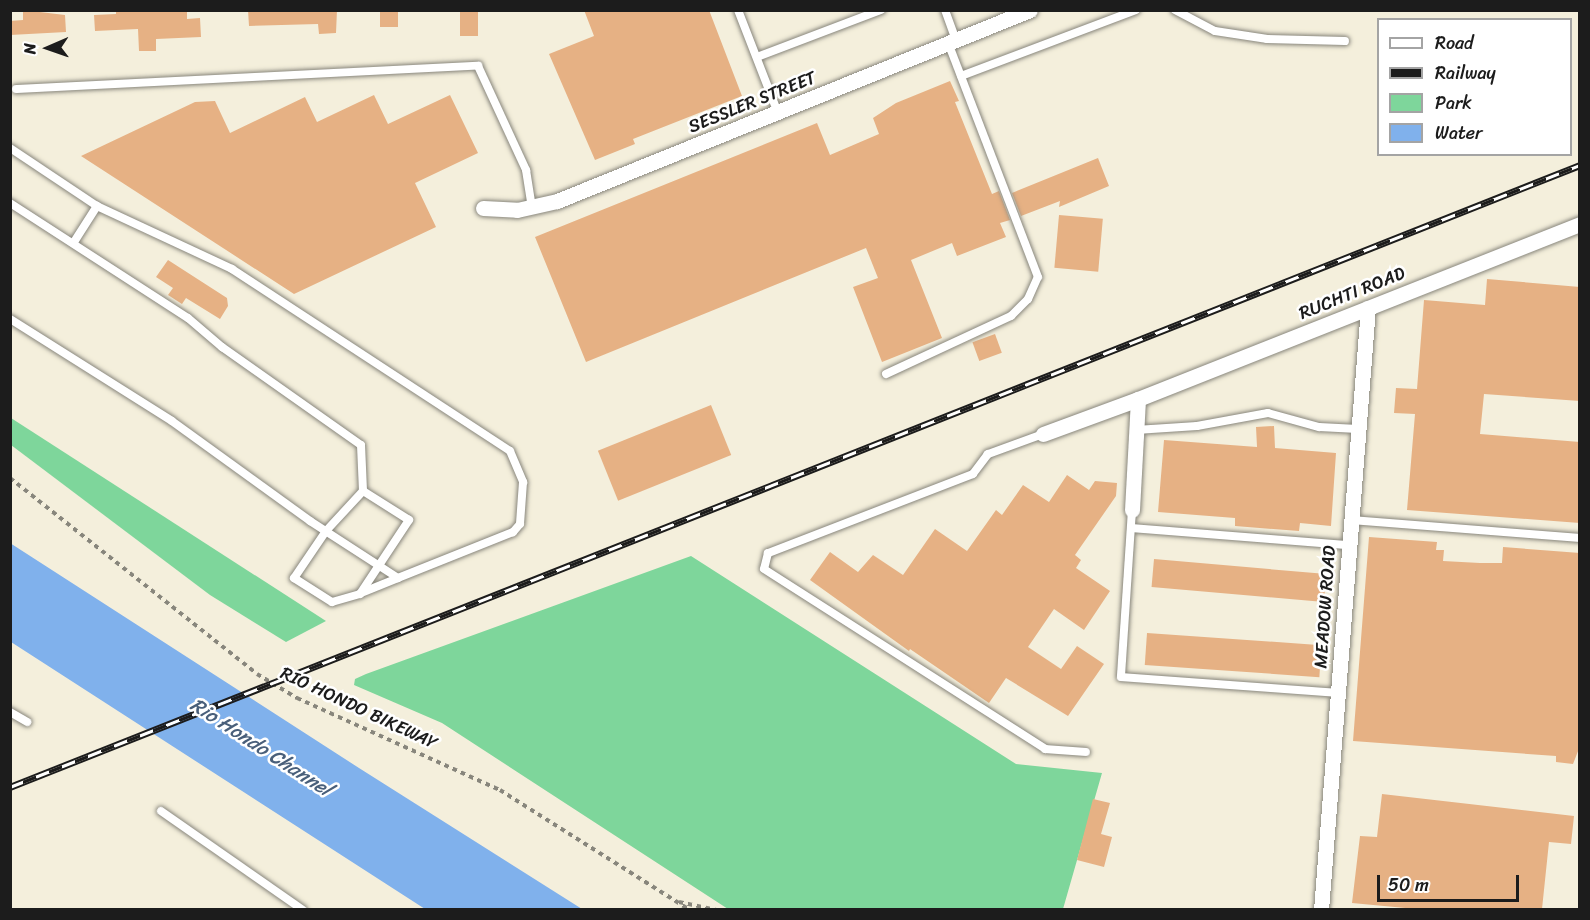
<!DOCTYPE html>
<html>
<head>
<meta charset="utf-8">
<style>
	body { margin:0 }
	#map { position:relative; width:1590px; height:920px; overflow:hidden; background:#f4efdc; font-family:Sriracha,sans-serif }
	div>[style] { position:absolute }
	.green>* { inset:0; background:#7ed69b }
	.water>* { inset:0; background:#80b1ec }
	.building>* { inset:0; background:#e6b184; transform-origin:0 0 }
	.path>* { height:4px; margin-top:-2px; transform-origin:0; background:repeating-linear-gradient(90deg,#88867c 0 4.5px,transparent 0 9px) }
	.roads { filter:drop-shadow(0 0 2px #88867c) drop-shadow(0 0 2px #88867c) }
	.service>* { height:8px; margin:-4px; padding:0 4px; transform-origin:4px; border-radius:4px; background:#fff }
	.minor>* { height:15px; margin:-7.5px; padding:0 7.5px; transform-origin:7.5px; border-radius:7.5px; background:#fff }
	.rail>* { height:7px; margin-top:-3.5px; transform-origin:0; background:repeating-linear-gradient(90deg,#fff 0 14px,#1c1c1c 0 28px); box-sizing:border-box; border-block:2px solid #1c1c1c }
	span { translate:-50% -50%; white-space:nowrap; text-align:center; line-height:1.15; -webkit-text-stroke:5px #fff; paint-order:stroke }
	.street-label { font-size:18px; color:#1c1c1c }
	.water-label { font-size:20px; color:#495f7a; font-style:italic }
	.frame { position:absolute; inset:0; border:12px solid #1c1c1c; pointer-events:none }
	.legend { position:absolute; left:1377px; top:18px; width:195px; height:138px; box-sizing:border-box; background:#fff; border:2px solid #a4a4a4; margin:0; padding:8px 10px; list-style:none; font-size:18px; color:#1c1c1c }
	.legend li { display:flex; align-items:center; gap:12px; height:30px }
	.legend b { width:30px; border:2px solid #a4a4a4 }
	.north { position:absolute; left:18px; top:18px; width:60px; height:60px; -webkit-text-stroke:4px #fff; paint-order:stroke; rotate:268deg; font-size:16px; font-weight:700; line-height:24px; text-align:center; color:#1c1c1c }
	.north::after { content:''; display:block; margin:auto; width:21px; height:27px; background:#1c1c1c; clip-path:polygon(50% 0,100% 100%,50% 72%,0 100%) }
	.scale { position:absolute; left:1377px; top:875px; width:142px; height:27px; box-sizing:border-box; border:3px solid #1c1c1c; border-top:0; padding-left:8px; font-size:18px; line-height:21px; white-space:nowrap; color:#1c1c1c; -webkit-text-stroke:4px #fff; paint-order:stroke }
</style>
</head>
<body>
<div id="map">
	<div class="green">
		<i style="clip-path:polygon(10px 418px,11px 418px,326px 621px,286px 642px,210px 595px,11px 445px)"></i>
		<i style="clip-path:polygon(691px 556px,1016px 764px,1102px 773px,1063px 909px,728px 909px,442px 723px,354px 685px,355px 679px,366px 674px)"></i>
	</div>
	<div class="water">
		<i style="clip-path:polygon(10px 543px,359px 768px,582px 909px,425px 909px,11px 642px)"></i>
	</div>
	<div class="building">
		<i style="clip-path:polygon(23px 10px,65px 15px,66px 32px,10px 35px,10px 21px,23px 20px)"></i>
		<i style="clip-path:polygon(116px 10px,187px 10px,187px 19px,200px 18px,201px 37px,156px 39px,156px 51px,139px 51px,138px 29px,95px 31px,94px 15px,116px 14px)"></i>
		<i style="clip-path:polygon(248px 10px,337px 10px,336px 33px,319px 34px,318px 24px,249px 26px)"></i>
		<i style="left:380px;top:10px;width:18px;height:17px"></i>
		<i style="left:460px;top:10px;width:18px;height:26px"></i>
		<i style="clip-path:polygon(584px 10px,709px 10px,742px 96px,633px 139px,635px 144px,595px 160px,549px 54px,594px 36px)"></i>
		<i style="clip-path:polygon(950px 81px,959px 101px,955px 102px,992px 194px,999px 191px,1010px 220px,1000px 223px,1006px 237px,957px 256px,952px 243px,911px 260px,942px 338px,882px 362px,853px 287px,878px 278px,866px 248px,586px 362px,535px 237px,817px 123px,830px 155px,879px 134px,873px 118px,896px 103px)"></i>
		<i style="clip-path:polygon(374px 95px,388px 124px,450px 95px,478px 153px,415px 183px,436px 227px,294px 294px,81px 156px,195px 102px,215px 101px,230px 133px,305px 97px,317px 122px)"></i>
		<i style="clip-path:polygon(1098px 158px,1109px 186px,1059px 207px,1060px 201px,1021px 216px,1012px 193px)"></i>
		<i style="left:1059px;top:215px;width:44px;height:53px;rotate:5deg"></i>
		<i style="clip-path:polygon(168px 260px,227px 298px,228px 306px,220px 319px,186px 298px,182px 304px,168px 295px,173px 288px,156px 277px)"></i>
		<i style="clip-path:polygon(1487px 279px,1580px 287px,1580px 401px,1484px 394px,1480px 434px,1580px 442px,1580px 523px,1407px 510px,1415px 414px,1394px 413px,1396px 388px,1417px 389px,1424px 300px,1485px 305px)"></i>
		<i style="left:995px;top:334px;width:20px;height:24px;rotate:70deg"></i>
		<i style="left:711px;top:405px;width:54px;height:122px;rotate:68deg"></i>
		<i style="clip-path:polygon(1274px 426px,1275px 448px,1336px 453px,1331px 526px,1300px 523px,1299px 531px,1235px 526px,1235px 518px,1158px 512px,1164px 440px,1257px 447px,1256px 427px)"></i>
		<i style="clip-path:polygon(1067px 475px,1089px 490px,1095px 481px,1117px 483px,1116px 496px,1075px 555px,1081px 560px,1076px 568px,1110px 591px,1084px 630px,1054px 609px,1028px 647px,1061px 669px,1077px 646px,1104px 664px,1068px 716px,1006px 678px,989px 703px,910px 649px,909px 651px,810px 580px,830px 552px,858px 572px,873px 555px,903px 575px,935px 529px,967px 551px,996px 510px,1002px 515px,1023px 485px,1049px 502px)"></i>
		<i style="clip-path:polygon(1369px 537px,1437px 542px,1436px 550px,1444px 550px,1443px 561px,1480px 563px,1502px 563px,1503px 547px,1580px 553px,1580px 746px,1573px 764px,1556px 762px,1556px 756px,1353px 741px)"></i>
		<i style="left:1154px;top:559px;width:173px;height:28px;rotate:5deg"></i>
		<i style="left:1147px;top:633px;width:175px;height:32px;rotate:4deg"></i>
		<i style="clip-path:polygon(1382px 794px,1574px 816px,1571px 844px,1549px 842px,1542px 909px,1416px 909px,1352px 903px,1360px 836px,1377px 837px)"></i>
		<i style="clip-path:polygon(1093px 799px,1110px 803px,1101px 834px,1112px 837px,1104px 867px,1077px 860px)"></i>
	</div>
	<div class="path">
		<i style="left:10px;top:478px;width:315px;rotate:38.4deg"></i>
		<i style="left:257px;top:674px;width:47px;rotate:31deg"></i>
		<i style="left:297px;top:698px;width:223px;rotate:24.4deg"></i>
		<i style="left:500px;top:790px;width:225px;rotate:32.3deg"></i>
		<i style="left:679px;top:902px;width:38px;rotate:12deg"></i>
	</div>
	<div class="roads">
		<div class="service">
			<i style="left:738px;top:10px;width:110px;rotate:68.8deg"></i>
			<i style="left:945px;top:10px;width:32px;rotate:70deg"></i>
			<i style="left:1175px;top:10px;width:45px;rotate:27.7deg"></i>
			<i style="left:1215px;top:31px;width:53px;rotate:8.7deg"></i>
			<i style="left:1267px;top:39px;width:78px;rotate:1.5deg"></i>
			<i style="left:757px;top:57px;width:133px;rotate:-20.8deg"></i>
			<i style="left:961px;top:76px;width:187px;rotate:-20.7deg"></i>
			<i style="left:16px;top:89px;width:463px;rotate:-2.9deg"></i>
			<i style="left:478px;top:66px;width:115px;rotate:65.2deg"></i>
			<i style="left:526px;top:170px;width:38px;rotate:81deg"></i>
			<i style="left:10px;top:148px;width:105px;rotate:33.7deg"></i>
			<i style="left:97px;top:206px;width:149px;rotate:25deg"></i>
			<i style="left:232px;top:269px;width:332px;rotate:33.2deg"></i>
			<i style="left:510px;top:451px;width:34px;rotate:67deg"></i>
			<i style="left:523px;top:482px;width:42px;rotate:94.1deg"></i>
			<i style="left:520px;top:524px;width:11px;rotate:131deg"></i>
			<i style="left:513px;top:532px;width:124px;rotate:158.2deg"></i>
			<i style="left:398px;top:578px;width:105px;rotate:-147.1deg"></i>
			<i style="left:310px;top:521px;width:170px;rotate:-144.1deg"></i>
			<i style="left:172px;top:421px;width:191px;rotate:-147.8deg"></i>
			<i style="left:10px;top:203px;width:212px;rotate:32.9deg"></i>
			<i style="left:188px;top:318px;width:45px;rotate:40.5deg"></i>
			<i style="left:222px;top:347px;width:170px;rotate:35.2deg"></i>
			<i style="left:361px;top:445px;width:46px;rotate:87.5deg"></i>
			<i style="left:363px;top:491px;width:54px;rotate:132.8deg"></i>
			<i style="left:326px;top:531px;width:57px;rotate:124.2deg"></i>
			<i style="left:294px;top:578px;width:45px;rotate:32.3deg"></i>
			<i style="left:332px;top:602px;width:29px;rotate:-16deg"></i>
			<i style="left:360px;top:594px;width:89px;rotate:-56.5deg"></i>
			<i style="left:409px;top:520px;width:54px;rotate:-147.8deg"></i>
			<i style="left:74px;top:242px;width:43px;rotate:-57.4deg"></i>
			<i style="left:886px;top:374px;width:138px;rotate:-24.9deg"></i>
			<i style="left:1011px;top:316px;width:24px;rotate:-45deg"></i>
			<i style="left:1028px;top:299px;width:24px;rotate:-66deg"></i>
			<i style="left:1038px;top:277px;width:251px;rotate:-111deg"></i>
			<i style="left:1136px;top:430px;width:61px;rotate:-3.8deg"></i>
			<i style="left:1197px;top:426px;width:72px;rotate:-10.4deg"></i>
			<i style="left:1268px;top:413px;width:53px;rotate:15.4deg"></i>
			<i style="left:1319px;top:427px;width:39px;rotate:3deg"></i>
			<i style="left:1043px;top:434px;width:59px;rotate:160deg"></i>
			<i style="left:988px;top:454px;width:25px;rotate:127deg"></i>
			<i style="left:973px;top:474px;width:220px;rotate:158.9deg"></i>
			<i style="left:768px;top:553px;width:16px;rotate:104deg"></i>
			<i style="left:764px;top:569px;width:334px;rotate:32.6deg"></i>
			<i style="left:1045px;top:749px;width:41px;rotate:4.2deg"></i>
			<i style="left:1132px;top:510px;width:167px;rotate:93.8deg"></i>
			<i style="left:1121px;top:677px;width:218px;rotate:4.2deg"></i>
			<i style="left:1351px;top:520px;width:230px;rotate:4.5deg"></i>
			<i style="left:1131px;top:528px;width:219px;rotate:4.5deg"></i>
			<i style="left:361px;top:593px;width:40px;rotate:-22deg"></i>
			<i style="left:10px;top:712px;width:20px;rotate:30deg"></i>
			<i style="left:161px;top:811px;width:173px;rotate:34.9deg"></i>
		</div>
		<div class="minor">
			<i style="left:483px;top:208px;width:34px;rotate:3deg"></i>
			<i style="left:517px;top:210px;width:41px;rotate:-12.7deg"></i>
			<i style="left:557px;top:201px;width:510px;rotate:-21.99deg"></i>
			<i style="left:1138px;top:399px;width:475px;rotate:-21.6deg"></i>
			<i style="left:1043px;top:434px;width:101px;rotate:-20.2deg"></i>
			<i style="left:1138px;top:399px;width:111px;rotate:93.1deg"></i>
			<i style="left:1321px;top:910px;width:604px;rotate:-85.54deg"></i>
		</div>
	</div>
	<div class="rail">
		<i style="left:10px;top:787px;width:1689px;rotate:-21.61deg"></i>
	</div>
	<div class="street-label">
		<span style="left:752px;top:102px;rotate:-22deg">SESSLER STREET</span>
		<span style="left:1352px;top:293px;rotate:-22deg">RUCHTI ROAD</span>
		<span style="left:1325px;top:607px;rotate:-86deg">MEADOW ROAD</span>
		<span style="left:359px;top:708px;rotate:25deg">RIO HONDO BIKEWAY</span>
	</div>
	<div class="water-label">
		<span style="left:261px;top:747px;rotate:33deg">Rio Hondo Channel</span>
	</div>
	<div class="frame"></div>
	<ul class="legend">
	<li><b style="height:8px;background:#fff"></b>Road</li>
	<li><b style="height:8px;background:#1c1c1c"></b>Railway</li>
	<li><b style="height:16px;background:#7ed69b"></b>Park</li>
	<li><b style="height:16px;background:#80b1ec"></b>Water</li>
	</ul>
	<div class="north">N</div>
	<div class="scale">50 m</div>
</div>
</body>
</html>
